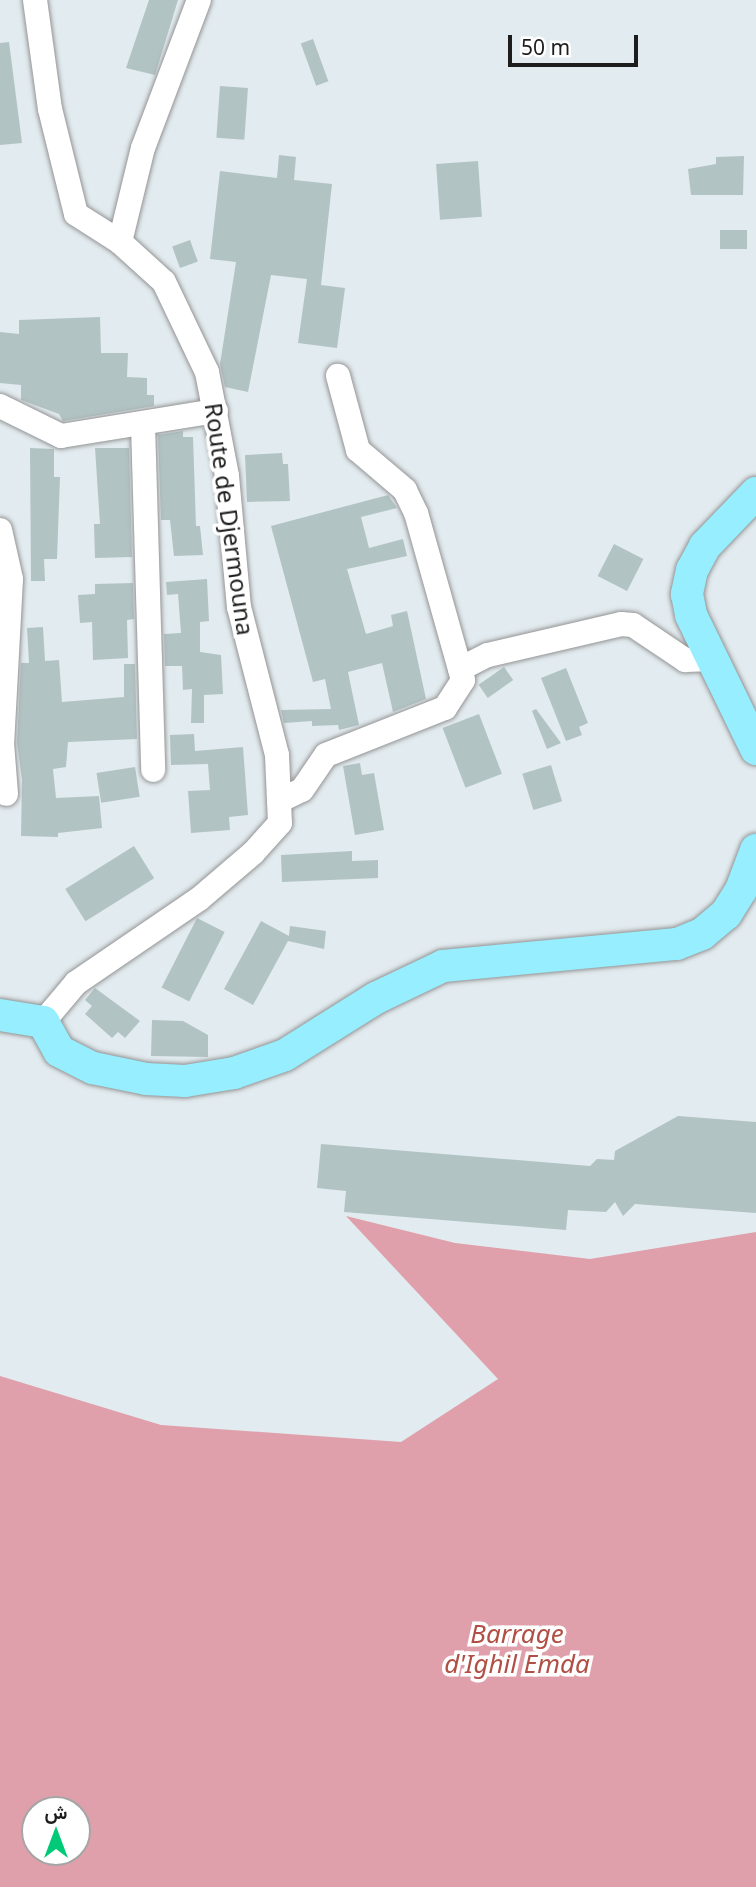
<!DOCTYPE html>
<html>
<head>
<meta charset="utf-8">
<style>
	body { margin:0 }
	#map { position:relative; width:756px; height:1887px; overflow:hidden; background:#e2ebef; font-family:"Noto Sans",Vazirmatn,sans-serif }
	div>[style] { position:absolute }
	.water>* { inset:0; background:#dfa0ab }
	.building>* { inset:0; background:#b2c3c4; transform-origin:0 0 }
	.roads { filter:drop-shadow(0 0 2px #949494) drop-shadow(0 0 2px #949494) }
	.minor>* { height:24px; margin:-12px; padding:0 12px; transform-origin:12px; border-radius:12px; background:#fff }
	.major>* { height:32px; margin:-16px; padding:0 16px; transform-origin:16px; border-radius:16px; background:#97eeff }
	span { translate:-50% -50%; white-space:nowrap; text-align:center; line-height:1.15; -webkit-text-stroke:7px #fff; paint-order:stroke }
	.street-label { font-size:24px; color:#1d1d1d }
	.water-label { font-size:26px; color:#b14f45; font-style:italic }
	.north { position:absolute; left:21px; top:1796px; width:70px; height:70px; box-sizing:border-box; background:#fff; border:2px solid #a5a5a5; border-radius:50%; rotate:0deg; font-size:19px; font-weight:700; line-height:28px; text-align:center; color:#1d1d1d }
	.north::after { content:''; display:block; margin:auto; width:24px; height:32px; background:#00ca77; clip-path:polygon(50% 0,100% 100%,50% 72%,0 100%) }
	.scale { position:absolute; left:508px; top:35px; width:130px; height:32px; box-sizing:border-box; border:4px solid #1d1d1d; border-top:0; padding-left:9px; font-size:21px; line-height:24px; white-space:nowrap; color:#1d1d1d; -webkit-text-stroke:5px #fff; paint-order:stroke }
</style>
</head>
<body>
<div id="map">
	<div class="water">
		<i style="clip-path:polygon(evenodd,346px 1216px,455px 1243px,590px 1259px,756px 1232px,756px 1887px,0 1887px,0 1376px,161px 1425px,401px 1442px,498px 1379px,346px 1216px,35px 1810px,77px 1810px,77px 1852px,35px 1852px,35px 1810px)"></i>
	</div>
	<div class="building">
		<i style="clip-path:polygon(149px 0,178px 0,155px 75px,126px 68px)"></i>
		<i style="left:313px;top:39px;width:45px;height:13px;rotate:70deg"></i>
		<i style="clip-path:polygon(9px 42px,22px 143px,0 145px,0 43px)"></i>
		<i style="left:220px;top:86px;width:28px;height:52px;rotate:4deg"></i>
		<i style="clip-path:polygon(279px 155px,296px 157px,294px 180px,332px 184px,321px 285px,345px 288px,337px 348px,298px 343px,307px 279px,271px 275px,248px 392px,225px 387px,220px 364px,236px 262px,210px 259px,220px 171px,277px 178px)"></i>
		<i style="clip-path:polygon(744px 156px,743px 195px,691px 195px,688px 169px,716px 164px,716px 157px)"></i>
		<i style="left:478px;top:161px;width:56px;height:42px;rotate:86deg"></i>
		<i style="left:720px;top:230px;width:27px;height:19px"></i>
		<i style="left:190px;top:240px;width:23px;height:19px;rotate:70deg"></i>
		<i style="clip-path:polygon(100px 317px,101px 353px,128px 353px,127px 377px,147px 378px,147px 395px,154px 395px,154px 406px,63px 421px,59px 414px,21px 400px,21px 385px,0 383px,0 332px,19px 334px,19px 320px)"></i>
		<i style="clip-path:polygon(183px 431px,183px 437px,193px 437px,196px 526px,200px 526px,203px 555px,174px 556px,170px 520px,161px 520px,158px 435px)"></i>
		<i style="clip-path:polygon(30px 448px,54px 449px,54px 477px,60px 477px,57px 559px,44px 559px,45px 581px,31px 581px)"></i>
		<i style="clip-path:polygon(95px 448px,129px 448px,132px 557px,95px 558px,94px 524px,100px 524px)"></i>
		<i style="clip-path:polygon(282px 453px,283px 464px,288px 464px,290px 501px,247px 502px,245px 455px)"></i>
		<i style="clip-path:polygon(388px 495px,397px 508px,361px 517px,369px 548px,403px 539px,407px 556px,347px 569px,366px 634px,393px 626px,391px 615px,407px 611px,426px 699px,393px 712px,382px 663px,348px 672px,359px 725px,339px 730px,338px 725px,312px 726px,312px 721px,284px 723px,281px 710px,331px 709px,325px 679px,313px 682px,271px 526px)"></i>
		<i style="left:614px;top:544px;width:33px;height:36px;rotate:27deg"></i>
		<i style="clip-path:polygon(207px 579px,209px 621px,200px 622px,200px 652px,221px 655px,223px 694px,204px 695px,204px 723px,191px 723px,192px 689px,183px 690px,182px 666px,165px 666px,164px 634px,181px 633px,178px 594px,167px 595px,166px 582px)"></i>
		<i style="clip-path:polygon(133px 583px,134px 619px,127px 620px,128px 658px,93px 660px,92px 622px,80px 623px,78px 595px,95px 594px,95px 584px)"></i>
		<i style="clip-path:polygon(43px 627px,45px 661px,59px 660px,62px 702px,124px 697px,124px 664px,135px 664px,137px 739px,68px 742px,66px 767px,53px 769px,56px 798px,99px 796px,102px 828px,58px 833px,58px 837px,21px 836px,22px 780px,17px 743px,21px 663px,29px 663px,27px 628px)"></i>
		<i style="left:504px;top:667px;width:16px;height:31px;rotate:55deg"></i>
		<i style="clip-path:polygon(566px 668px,588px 723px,579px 727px,582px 735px,566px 741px,541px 678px)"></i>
		<i style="clip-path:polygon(536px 709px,561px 743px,547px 749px,532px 711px)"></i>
		<i style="left:479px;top:714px;width:64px;height:39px;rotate:69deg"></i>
		<i style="clip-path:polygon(194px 734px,195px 751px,243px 747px,248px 815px,229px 817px,230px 830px,191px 833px,188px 791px,210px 790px,208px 764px,171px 765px,170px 735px)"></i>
		<i style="clip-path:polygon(360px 763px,362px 775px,374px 773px,384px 830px,355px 835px,343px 766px)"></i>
		<i style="left:551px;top:765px;width:38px;height:30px;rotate:73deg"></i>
		<i style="left:135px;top:767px;width:30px;height:39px;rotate:81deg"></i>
		<i style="left:134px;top:846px;width:38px;height:81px;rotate:58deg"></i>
		<i style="clip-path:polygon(352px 851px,352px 861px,378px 860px,378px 878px,282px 882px,281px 855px)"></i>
		<i style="left:197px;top:918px;width:31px;height:78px;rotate:27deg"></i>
		<i style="clip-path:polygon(261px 921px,289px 936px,290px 926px,326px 931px,324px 949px,288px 941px,253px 1005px,224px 989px)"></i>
		<i style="clip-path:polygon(95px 988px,140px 1021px,125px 1038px,118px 1032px,112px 1038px,85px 1014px,92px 1006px,85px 1000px)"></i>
		<i style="clip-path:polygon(152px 1020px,183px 1021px,208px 1035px,208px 1057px,151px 1056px)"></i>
		<i style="clip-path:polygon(678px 1116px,756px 1122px,756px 1213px,635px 1204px,623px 1216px,615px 1202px,606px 1212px,568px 1210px,566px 1230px,344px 1212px,346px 1191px,317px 1188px,321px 1144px,590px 1166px,597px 1159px,614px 1160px,615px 1151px)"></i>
	</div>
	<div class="roads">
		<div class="minor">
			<i style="left:35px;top:0;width:110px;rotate:82.2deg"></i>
			<i style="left:50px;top:109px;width:108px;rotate:76.1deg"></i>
			<i style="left:76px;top:214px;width:52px;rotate:32.5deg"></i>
			<i style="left:120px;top:242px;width:59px;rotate:42.3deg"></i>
			<i style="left:164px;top:282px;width:100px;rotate:64.5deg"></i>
			<i style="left:207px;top:372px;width:106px;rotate:79.1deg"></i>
			<i style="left:227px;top:476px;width:132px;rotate:84.8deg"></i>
			<i style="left:239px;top:607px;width:153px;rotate:75.6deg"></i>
			<i style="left:277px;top:755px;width:68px;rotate:87.5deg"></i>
			<i style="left:280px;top:823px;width:40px;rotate:132deg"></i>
			<i style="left:253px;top:853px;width:71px;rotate:139.6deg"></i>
			<i style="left:199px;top:899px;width:149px;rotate:145.7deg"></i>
			<i style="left:76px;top:983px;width:51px;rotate:130.2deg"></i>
			<i style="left:120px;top:242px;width:97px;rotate:-76.3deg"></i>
			<i style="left:143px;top:148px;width:158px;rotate:-69.3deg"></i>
			<i style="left:0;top:406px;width:68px;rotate:26.2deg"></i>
			<i style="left:61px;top:436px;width:157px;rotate:-9.2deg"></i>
			<i style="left:143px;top:425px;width:345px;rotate:88.3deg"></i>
			<i style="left:0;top:530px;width:50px;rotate:77.3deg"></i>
			<i style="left:11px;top:579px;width:164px;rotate:93.1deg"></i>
			<i style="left:2px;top:743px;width:51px;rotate:85.5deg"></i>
			<i style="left:460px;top:669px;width:31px;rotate:-27deg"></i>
			<i style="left:488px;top:655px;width:137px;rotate:-13.1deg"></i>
			<i style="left:621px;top:624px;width:12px;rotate:5deg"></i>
			<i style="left:633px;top:625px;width:63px;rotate:33.9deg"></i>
			<i style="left:685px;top:660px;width:28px;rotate:-2deg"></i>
			<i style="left:279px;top:801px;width:25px;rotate:-26deg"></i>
			<i style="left:302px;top:790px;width:42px;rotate:-55.6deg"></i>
			<i style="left:326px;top:755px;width:128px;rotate:-21.6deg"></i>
			<i style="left:445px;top:708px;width:33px;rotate:-57deg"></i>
			<i style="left:463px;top:680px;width:173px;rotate:-105.7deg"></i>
			<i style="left:416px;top:513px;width:25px;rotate:-116deg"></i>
			<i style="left:405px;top:490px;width:62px;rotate:-139.6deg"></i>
			<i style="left:358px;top:450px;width:77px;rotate:-105.1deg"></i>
		</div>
		<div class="major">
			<i style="left:756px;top:493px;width:74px;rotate:133.9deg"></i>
			<i style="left:705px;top:546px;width:27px;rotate:118deg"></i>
			<i style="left:692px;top:570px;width:25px;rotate:102deg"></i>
			<i style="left:687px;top:594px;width:21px;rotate:79deg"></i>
			<i style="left:691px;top:615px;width:149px;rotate:64.1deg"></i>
			<i style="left:0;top:1015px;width:44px;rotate:9.2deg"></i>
			<i style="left:43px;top:1022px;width:33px;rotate:61deg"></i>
			<i style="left:59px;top:1051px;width:38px;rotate:27deg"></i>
			<i style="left:93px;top:1068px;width:54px;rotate:11.7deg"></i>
			<i style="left:146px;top:1079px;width:39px;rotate:3deg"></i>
			<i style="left:185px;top:1081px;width:50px;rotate:-9.3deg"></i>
			<i style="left:234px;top:1073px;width:54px;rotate:-19.4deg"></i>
			<i style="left:285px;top:1055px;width:107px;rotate:-32.1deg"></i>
			<i style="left:376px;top:998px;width:74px;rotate:-25.5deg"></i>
			<i style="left:443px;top:966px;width:235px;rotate:-5.4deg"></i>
			<i style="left:677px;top:944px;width:27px;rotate:-22deg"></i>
			<i style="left:702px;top:934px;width:31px;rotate:-40deg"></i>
			<i style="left:726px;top:914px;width:28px;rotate:-58deg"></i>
			<i style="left:741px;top:890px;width:43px;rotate:-69.4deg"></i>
		</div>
	</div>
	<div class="street-label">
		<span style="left:230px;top:519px;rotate:82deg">Route de Djermouna</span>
	</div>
	<div class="water-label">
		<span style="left:517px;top:1649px">Barrage<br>d'Ighil Emda</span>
	</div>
	<div class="north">ش</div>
	<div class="scale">50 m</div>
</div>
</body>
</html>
